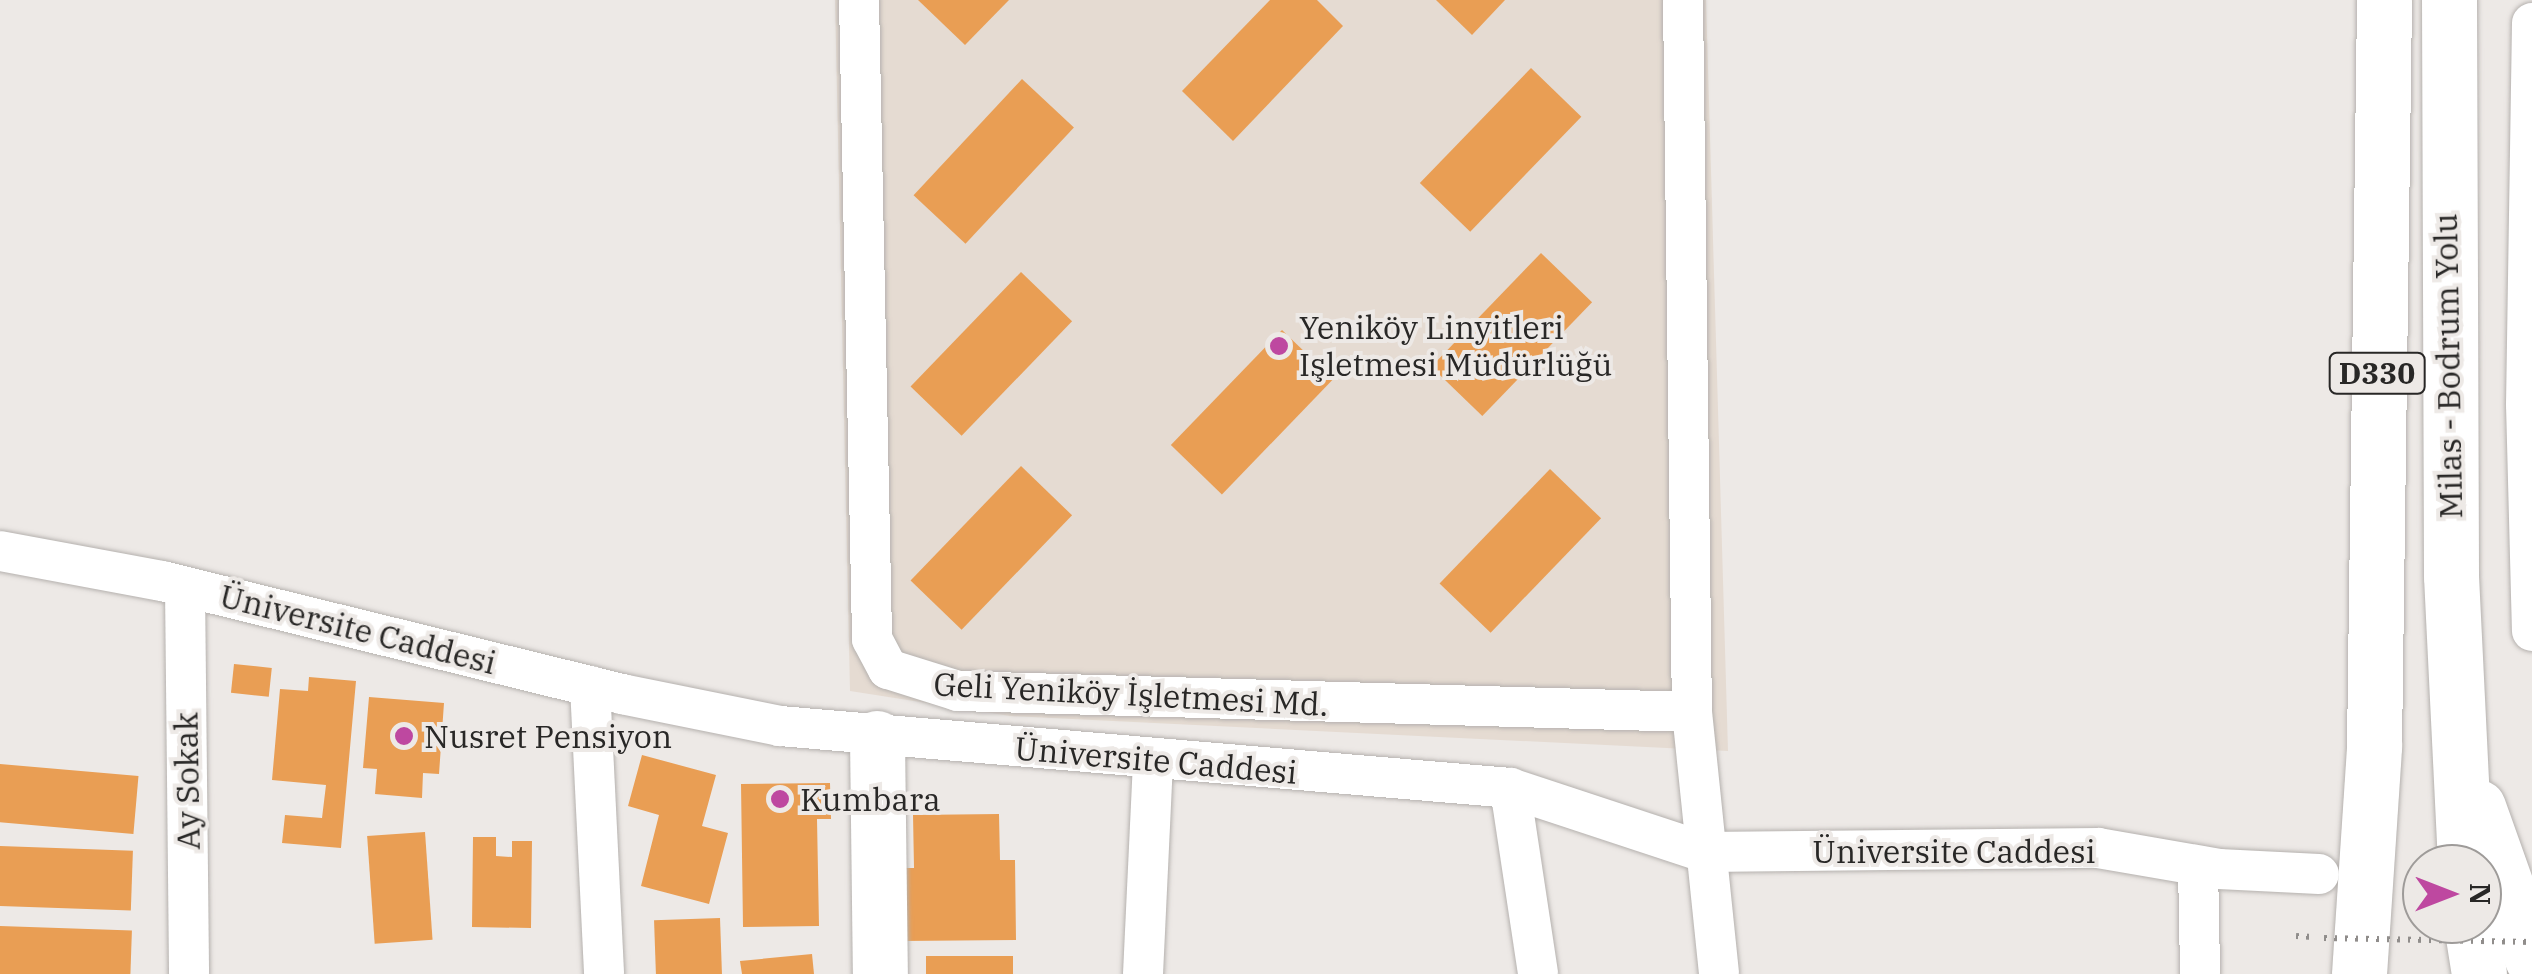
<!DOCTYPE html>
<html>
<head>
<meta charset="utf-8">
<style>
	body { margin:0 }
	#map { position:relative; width:2532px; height:974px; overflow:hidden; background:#ede9e6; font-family:"IBM Plex Serif",serif }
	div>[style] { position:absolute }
	.built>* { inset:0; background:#e5dbd2 }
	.building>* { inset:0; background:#e99e54; transform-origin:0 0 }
	.path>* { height:6px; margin-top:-3px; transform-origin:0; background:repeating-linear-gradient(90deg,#908d8b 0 2.5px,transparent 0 10.5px) }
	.roads { filter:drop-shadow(0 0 2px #b5b1ae) drop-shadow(0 0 2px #b5b1ae) }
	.street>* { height:40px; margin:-20px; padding:0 20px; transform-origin:20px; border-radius:20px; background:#fff }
	.secondary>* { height:55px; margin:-27.5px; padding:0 27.5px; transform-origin:27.5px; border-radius:27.5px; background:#fff }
	.highway>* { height:55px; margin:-27.5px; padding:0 27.5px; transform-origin:27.5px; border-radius:27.5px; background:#fff }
	.path-bridge>* { height:6px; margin-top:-3px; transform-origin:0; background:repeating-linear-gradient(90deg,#908d8b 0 2.5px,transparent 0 10.5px) }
	.dots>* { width:28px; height:28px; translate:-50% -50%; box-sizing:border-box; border:5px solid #ede9e6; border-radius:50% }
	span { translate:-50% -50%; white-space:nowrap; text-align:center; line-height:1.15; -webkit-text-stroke:8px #ede9e6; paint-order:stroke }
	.shield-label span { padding:2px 8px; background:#ede9e6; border:2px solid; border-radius:8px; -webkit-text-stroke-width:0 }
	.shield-label { font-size:30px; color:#282726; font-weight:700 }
	.poi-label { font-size:32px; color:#282726 }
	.left { translate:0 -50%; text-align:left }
	.street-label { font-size:32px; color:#282726 }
	.north { position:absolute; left:2402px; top:844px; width:100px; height:100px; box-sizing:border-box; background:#ede9e6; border:2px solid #9e9b99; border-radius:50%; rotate:90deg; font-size:28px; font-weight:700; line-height:40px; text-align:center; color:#282726 }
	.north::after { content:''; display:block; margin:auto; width:35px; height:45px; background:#be48a0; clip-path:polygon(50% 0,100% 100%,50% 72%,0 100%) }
</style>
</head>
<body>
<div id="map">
	<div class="built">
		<i style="clip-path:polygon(835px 0,1706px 0,1728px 751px,1010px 716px,850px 691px)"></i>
	</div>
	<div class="building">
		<i style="clip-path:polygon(918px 0,1009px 0,965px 45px)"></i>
		<i style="clip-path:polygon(1270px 0,1317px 0,1343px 26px,1233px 141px,1182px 91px)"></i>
		<i style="clip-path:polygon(1436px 0,1505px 0,1472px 35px)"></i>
		<i style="left:1531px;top:68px;width:70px;height:160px;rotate:44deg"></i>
		<i style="left:1022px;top:79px;width:71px;height:159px;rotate:43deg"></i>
		<i style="left:1541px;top:253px;width:71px;height:158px;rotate:44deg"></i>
		<i style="left:1021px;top:272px;width:71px;height:159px;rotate:44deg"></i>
		<i style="left:1282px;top:330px;width:71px;height:160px;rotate:44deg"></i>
		<i style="left:1021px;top:466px;width:71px;height:159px;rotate:44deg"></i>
		<i style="left:1550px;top:469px;width:71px;height:159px;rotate:44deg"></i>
		<i style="left:234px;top:664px;width:38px;height:29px;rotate:6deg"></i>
		<i style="clip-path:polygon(309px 677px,356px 681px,341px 848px,282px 843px,285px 815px,322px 818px,326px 785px,272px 780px,280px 689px,308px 691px)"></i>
		<i style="clip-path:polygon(369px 697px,444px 703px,439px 774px,423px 773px,422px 798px,375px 794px,377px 769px,363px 768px)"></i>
		<i style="clip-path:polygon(642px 755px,716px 775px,702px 826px,728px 833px,709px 904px,641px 886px,659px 815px,628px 806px)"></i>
		<i style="left:0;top:764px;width:139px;height:58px;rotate:5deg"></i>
		<i style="clip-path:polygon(830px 783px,831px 819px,817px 819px,819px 926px,743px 927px,741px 784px)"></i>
		<i style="clip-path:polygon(999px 814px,1000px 860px,1015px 860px,1016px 940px,900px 941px,899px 868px,914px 868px,913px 815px)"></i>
		<i style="left:425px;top:832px;width:108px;height:58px;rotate:86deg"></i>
		<i style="clip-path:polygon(473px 837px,496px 837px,496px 856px,512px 857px,512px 841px,532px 841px,531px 928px,472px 927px)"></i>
		<i style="left:0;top:846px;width:133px;height:60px;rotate:2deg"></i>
		<i style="left:720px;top:918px;width:56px;height:66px;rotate:88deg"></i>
		<i style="left:0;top:926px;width:132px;height:48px;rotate:2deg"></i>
		<i style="clip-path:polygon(812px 954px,814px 974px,742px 974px,740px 961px)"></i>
		<i style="left:926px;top:956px;width:87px;height:18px"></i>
	</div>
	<div class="path">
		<i style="left:2296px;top:936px;width:17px;rotate:3deg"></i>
	</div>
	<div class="roads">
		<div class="street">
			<i style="left:859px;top:0;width:639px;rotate:88.83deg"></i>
			<i style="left:872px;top:639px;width:34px;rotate:62deg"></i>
			<i style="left:888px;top:669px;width:73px;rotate:17.4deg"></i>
			<i style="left:958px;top:691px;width:734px;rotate:1.64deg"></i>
			<i style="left:1683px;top:0;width:712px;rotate:89.28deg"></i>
			<i style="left:1692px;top:712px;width:263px;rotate:84.1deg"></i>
			<i style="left:2532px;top:23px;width:381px;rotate:90.9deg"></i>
			<i style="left:2526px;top:404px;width:227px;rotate:88.5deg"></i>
			<i style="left:0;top:551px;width:165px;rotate:10.5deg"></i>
			<i style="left:162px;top:581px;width:474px;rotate:13.8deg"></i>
			<i style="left:622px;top:694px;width:161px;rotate:11.4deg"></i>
			<i style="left:780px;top:726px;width:733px;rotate:4.85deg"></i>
			<i style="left:1510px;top:788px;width:204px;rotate:18.3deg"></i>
			<i style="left:1704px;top:852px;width:394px;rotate:-0.6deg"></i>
			<i style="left:2098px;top:848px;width:123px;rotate:9.8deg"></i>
			<i style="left:2219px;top:869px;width:100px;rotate:2.9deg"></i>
			<i style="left:185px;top:587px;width:387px;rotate:89.4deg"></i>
			<i style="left:590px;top:686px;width:288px;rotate:87.2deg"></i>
			<i style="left:1510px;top:788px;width:188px;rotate:81.4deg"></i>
			<i style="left:2198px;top:866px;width:108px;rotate:88.9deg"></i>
			<i style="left:1143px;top:974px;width:215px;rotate:-87.3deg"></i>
		</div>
		<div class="secondary">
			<i style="left:877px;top:738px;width:236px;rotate:89.3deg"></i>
		</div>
		<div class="highway">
			<i style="left:2449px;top:0;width:576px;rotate:89.8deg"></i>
			<i style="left:2451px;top:576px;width:288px;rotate:87.2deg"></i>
			<i style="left:2478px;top:807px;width:161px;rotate:70.4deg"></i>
			<i style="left:2471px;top:924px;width:51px;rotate:80.9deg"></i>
			<i style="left:2359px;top:974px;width:228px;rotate:-86.2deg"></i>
			<i style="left:2374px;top:746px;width:746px;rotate:-89.23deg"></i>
		</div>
	</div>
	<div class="path-bridge">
		<i style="left:2324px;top:938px;width:208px;rotate:1.1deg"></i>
	</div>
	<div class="dots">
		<i style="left:1279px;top:346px;background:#be48a0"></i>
		<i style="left:404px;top:736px;background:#be48a0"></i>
		<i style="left:780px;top:799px;background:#be48a0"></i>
	</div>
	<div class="shield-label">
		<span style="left:2377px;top:373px">D330</span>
	</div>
	<div class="poi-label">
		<span class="left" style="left:1299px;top:346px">Yeniköy Linyitleri<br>Işletmesi Müdürlüğü</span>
		<span class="left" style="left:424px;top:736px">Nusret Pensiyon</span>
		<span class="left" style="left:800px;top:799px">Kumbara</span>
	</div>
	<div class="street-label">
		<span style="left:2448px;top:366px;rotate:-91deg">Milas - Bodrum Yolu</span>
		<span style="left:358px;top:629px;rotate:14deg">Üniversite Caddesi</span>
		<span style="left:1131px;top:694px;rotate:3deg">Geli Yeniköy İşletmesi Md.</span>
		<span style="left:1156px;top:760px;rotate:5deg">Üniversite Caddesi</span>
		<span style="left:187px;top:781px;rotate:-91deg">Ay Sokak</span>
		<span style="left:1954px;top:851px">Üniversite Caddesi</span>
	</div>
	<div class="north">N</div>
</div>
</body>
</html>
